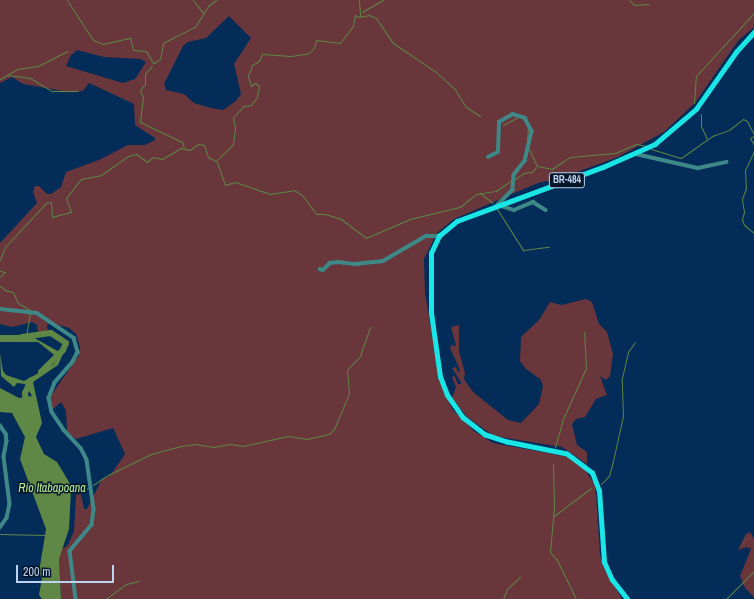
<!DOCTYPE html>
<html>
<head>
<meta charset="utf-8">
<style>
	body { margin:0 }
	#map { position:relative; width:754px; height:599px; overflow:hidden; background:#032c59; font-family:"Archivo Narrow",sans-serif }
	div>[style] { position:absolute }
	.green>* { inset:0; background:#68363b }
	.water>* { inset:0; background:#5f8745 }
	.stream>* { height:1px; margin:-0.5px; padding:0 0.5px; transform-origin:0.5px; border-radius:0.5px; background:#5f8745 }
	.river>* { height:6px; margin:-3px; padding:0 3px; transform-origin:3px; border-radius:3px; background:#5f8745 }
	.minor>* { height:3.5px; margin:-1.75px; padding:0 1.75px; transform-origin:1.75px; border-radius:1.75px; background:#3e8988 }
	.major>* { height:4.5px; margin:-2.25px; padding:0 2.25px; transform-origin:2.25px; border-radius:2.25px; background:#1ae6e5 }
	span { translate:-50% -50%; white-space:nowrap; text-align:center; line-height:1.15; -webkit-text-stroke:3px #061529; paint-order:stroke }
	.shield-label span { padding:1px 3px; background:#061529; border:1px solid; border-radius:3px; -webkit-text-stroke-width:0 }
	.shield-label { font-size:10px; color:#bed3ef; font-weight:700 }
	.water-label { font-size:12px; color:#b7f193; font-style:italic }
	.scale { position:absolute; left:16px; top:565px; width:98px; height:18px; box-sizing:border-box; border:2px solid #bed3ef; border-top:0; padding-left:5px; font-size:12px; line-height:14px; white-space:nowrap; color:#bed3ef; -webkit-text-stroke:3px #061529; paint-order:stroke }
</style>
</head>
<body>
<div id="map">
	<div class="green">
		<i style="clip-path:polygon(evenodd,0 0,754px 0,754px 27px,738px 41px,695px 103px,664px 132px,618px 157px,558px 179px,538px 183px,454px 219px,437px 233px,424px 259px,425px 293px,440px 381px,452px 409px,474px 431px,493px 443px,569px 457px,583px 467px,594px 483px,596px 492px,600px 555px,606px 572px,622px 599px,61px 599px,59px 559px,61px 550px,68px 545px,74px 531px,76px 495px,81px 494px,84px 509px,87px 509px,102px 479px,110px 476px,125px 454px,113px 428px,76px 439px,67px 432px,66px 411px,61px 402px,52px 410px,50px 397px,79px 355px,80px 347px,76px 334px,69px 328px,55px 324px,47px 324px,48px 334px,38px 333px,37px 325px,32px 322px,12px 327px,0 324px,0 243px,37px 203px,33px 192px,35px 186px,39px 186px,47px 194px,51px 194px,61px 187px,66px 172px,99px 160px,128px 145px,145px 145px,155px 140px,155px 138px,135px 125px,134px 104px,89px 83px,83px 91px,68px 92px,23px 84px,12px 77px,0 83px,0 0,229px 16px,251px 38px,234px 64px,241px 94px,236px 101px,223px 110px,211px 108px,194px 103px,184px 94px,166px 90px,164px 84px,183px 46px,188px 42px,206px 38px,229px 16px,0 0,77px 50px,104px 57px,140px 59px,146px 62px,135px 79px,123px 83px,66px 66px,71px 55px,77px 50px)"></i>
		<i style="clip-path:polygon(586px 299px,592px 302px,599px 324px,607px 332px,613px 354px,610px 376px,606px 380px,600px 376px,607px 395px,596px 399px,585px 417px,576px 419px,572px 424px,577px 445px,587px 452px,587px 464px,562px 447px,494px 436px,467px 417px,452px 398px,456px 387px,452px 378px,454px 375px,458px 384px,461px 384px,461px 382px,452px 368px,456px 367px,458px 372px,460px 370px,450px 348px,451px 345px,456px 346px,451px 327px,459px 325px,459px 351px,465px 373px,464px 379px,473px 392px,508px 420px,521px 423px,539px 404px,543px 386px,541px 380px,525px 368px,520px 361px,521px 337px,539px 320px,550px 302px,561px 305px)"></i>
		<i style="clip-path:polygon(750px 532px,754px 539px,754px 597px,745px 588px,740px 576px,751px 549px,747px 547px,738px 550px,746px 534px)"></i>
	</div>
	<div class="water">
		<i style="clip-path:polygon(0 335px,29px 335px,63px 354px,58px 365px,33px 382px,42px 423px,36px 437px,44px 454px,57px 462px,69px 482px,71px 490px,69px 529px,59px 559px,61px 599px,42px 599px,39px 595px,42px 578px,39px 572px,46px 529px,20px 459px,25px 437px,12px 413px,0 412px,0 388px,19px 398px,32px 396px,25px 384px,17px 383px,14px 387px,1px 376px,0 353px,3px 371px,6px 375px,24px 381px,53px 365px,58px 358px,38px 342px,0 342px)"></i>
	</div>
	<div class="stream">
		<i style="left:67px;top:0;width:48px;rotate:57deg"></i>
		<i style="left:93px;top:40px;width:11px;rotate:22deg"></i>
		<i style="left:103px;top:44px;width:28px;rotate:-13deg"></i>
		<i style="left:130px;top:38px;width:12px;rotate:76deg"></i>
		<i style="left:133px;top:50px;width:13px;rotate:4deg"></i>
		<i style="left:146px;top:51px;width:14px;rotate:60deg"></i>
		<i style="left:193px;top:0;width:16px;rotate:52deg"></i>
		<i style="left:359px;top:0;width:16px;rotate:86deg"></i>
		<i style="left:629px;top:0;width:7px;rotate:45deg"></i>
		<i style="left:634px;top:5px;width:15px;rotate:-4deg"></i>
		<i style="left:362px;top:12px;width:24px;rotate:-30deg"></i>
		<i style="left:154px;top:63px;width:7px;rotate:-34deg"></i>
		<i style="left:160px;top:59px;width:16px;rotate:-79deg"></i>
		<i style="left:163px;top:43px;width:36px;rotate:-27deg"></i>
		<i style="left:195px;top:27px;width:25px;rotate:-58deg"></i>
		<i style="left:208px;top:6px;width:10px;rotate:-37deg"></i>
		<i style="left:152px;top:66px;width:11px;rotate:131deg"></i>
		<i style="left:145px;top:74px;width:10px;rotate:90deg"></i>
		<i style="left:145px;top:84px;width:8px;rotate:130deg"></i>
		<i style="left:140px;top:90px;width:8px;rotate:67deg"></i>
		<i style="left:143px;top:97px;width:25px;rotate:97deg"></i>
		<i style="left:140px;top:122px;width:47px;rotate:25.5deg"></i>
		<i style="left:182px;top:142px;width:6px;rotate:72deg"></i>
		<i style="left:7px;top:75px;width:23px;rotate:7deg"></i>
		<i style="left:30px;top:78px;width:26px;rotate:31deg"></i>
		<i style="left:52px;top:91px;width:26px"></i>
		<i style="left:0;top:79px;width:20px;rotate:-30deg"></i>
		<i style="left:17px;top:69px;width:21px;rotate:-8deg"></i>
		<i style="left:38px;top:66px;width:33px;rotate:-27deg"></i>
		<i style="left:694px;top:103px;width:27px;rotate:-86deg"></i>
		<i style="left:696px;top:76px;width:86px;rotate:-47.4deg"></i>
		<i style="left:701px;top:114px;width:12px;rotate:90deg"></i>
		<i style="left:701px;top:126px;width:14px;rotate:65deg"></i>
		<i style="left:503px;top:125px;width:17px;rotate:-28deg"></i>
		<i style="left:754px;top:136px;width:4px;rotate:153deg"></i>
		<i style="left:750px;top:138px;width:8px;rotate:60deg"></i>
		<i style="left:527px;top:144px;width:17px;rotate:-87deg"></i>
		<i style="left:529px;top:149px;width:19px;rotate:65deg"></i>
		<i style="left:537px;top:166px;width:15px;rotate:11deg"></i>
		<i style="left:552px;top:169px;width:22px;rotate:-34deg"></i>
		<i style="left:570px;top:157px;width:45px;rotate:-5.1deg"></i>
		<i style="left:615px;top:153px;width:23px;rotate:-23deg"></i>
		<i style="left:636px;top:144px;width:11px;rotate:10deg"></i>
		<i style="left:651px;top:149px;width:31px;rotate:17deg"></i>
		<i style="left:681px;top:158px;width:38px;rotate:-35deg"></i>
		<i style="left:712px;top:136px;width:18px;rotate:-19deg"></i>
		<i style="left:729px;top:130px;width:18px;rotate:-38deg"></i>
		<i style="left:743px;top:119px;width:4px;rotate:27deg"></i>
		<i style="left:747px;top:121px;width:16px;rotate:63deg"></i>
		<i style="left:754px;top:151px;width:21px;rotate:115deg"></i>
		<i style="left:745px;top:170px;width:18px;rotate:87deg"></i>
		<i style="left:746px;top:188px;width:12px;rotate:110deg"></i>
		<i style="left:742px;top:199px;width:13px;rotate:81deg"></i>
		<i style="left:744px;top:212px;width:7px;rotate:106deg"></i>
		<i style="left:742px;top:219px;width:6px;rotate:72deg"></i>
		<i style="left:744px;top:225px;width:13px;rotate:39deg"></i>
		<i style="left:216px;top:161px;width:24px;rotate:-45deg"></i>
		<i style="left:233px;top:144px;width:16px;rotate:-83deg"></i>
		<i style="left:235px;top:128px;width:11px;rotate:-100deg"></i>
		<i style="left:233px;top:117px;width:16px;rotate:-45deg"></i>
		<i style="left:244px;top:106px;width:7px;rotate:-8deg"></i>
		<i style="left:251px;top:105px;width:10px;rotate:-53deg"></i>
		<i style="left:257px;top:97px;width:11px;rotate:-80deg"></i>
		<i style="left:259px;top:86px;width:5px;rotate:-143deg"></i>
		<i style="left:255px;top:83px;width:5px;rotate:143deg"></i>
		<i style="left:251px;top:86px;width:10px;rotate:-107deg"></i>
		<i style="left:248px;top:76px;width:12px;rotate:-70deg"></i>
		<i style="left:252px;top:65px;width:8px;rotate:-30deg"></i>
		<i style="left:259px;top:61px;width:8px;rotate:-67deg"></i>
		<i style="left:262px;top:54px;width:29px;rotate:4deg"></i>
		<i style="left:291px;top:56px;width:18px;rotate:-9deg"></i>
		<i style="left:309px;top:53px;width:7px;rotate:-45deg"></i>
		<i style="left:314px;top:48px;width:8px;rotate:-76deg"></i>
		<i style="left:316px;top:40px;width:24px;rotate:7deg"></i>
		<i style="left:340px;top:43px;width:21px;rotate:-53deg"></i>
		<i style="left:353px;top:26px;width:11px;rotate:-80deg"></i>
		<i style="left:355px;top:15px;width:4px;rotate:27deg"></i>
		<i style="left:359px;top:17px;width:10px;rotate:-11deg"></i>
		<i style="left:369px;top:15px;width:8px;rotate:23deg"></i>
		<i style="left:376px;top:18px;width:30px;rotate:56deg"></i>
		<i style="left:393px;top:43px;width:52px;rotate:34deg"></i>
		<i style="left:436px;top:72px;width:24px;rotate:42deg"></i>
		<i style="left:454px;top:88px;width:22px;rotate:58deg"></i>
		<i style="left:466px;top:107px;width:17px;rotate:33deg"></i>
		<i style="left:515px;top:179px;width:11px;rotate:-34deg"></i>
		<i style="left:524px;top:173px;width:8px;rotate:-7deg"></i>
		<i style="left:532px;top:172px;width:6px;rotate:-51deg"></i>
		<i style="left:480px;top:193px;width:16px;rotate:38deg"></i>
		<i style="left:497px;top:209px;width:49px;rotate:57.6deg"></i>
		<i style="left:523px;top:250px;width:26px;rotate:-7deg"></i>
		<i style="left:0;top:260px;width:14px;rotate:-69deg"></i>
		<i style="left:5px;top:247px;width:60px;rotate:-47deg"></i>
		<i style="left:46px;top:203px;width:5px;rotate:-11deg"></i>
		<i style="left:51px;top:202px;width:15px;rotate:86deg"></i>
		<i style="left:52px;top:217px;width:20px;rotate:-15deg"></i>
		<i style="left:71px;top:212px;width:15px;rotate:-110deg"></i>
		<i style="left:66px;top:198px;width:24px;rotate:-52deg"></i>
		<i style="left:81px;top:179px;width:20px;rotate:-11deg"></i>
		<i style="left:101px;top:175px;width:33px;rotate:-35deg"></i>
		<i style="left:128px;top:156px;width:8px;rotate:-14deg"></i>
		<i style="left:136px;top:154px;width:14px;rotate:36deg"></i>
		<i style="left:147px;top:162px;width:8px;rotate:-40deg"></i>
		<i style="left:153px;top:157px;width:9px;rotate:13deg"></i>
		<i style="left:162px;top:159px;width:22px;rotate:-30deg"></i>
		<i style="left:181px;top:148px;width:9px;rotate:13deg"></i>
		<i style="left:190px;top:150px;width:10px;rotate:-37deg"></i>
		<i style="left:198px;top:144px;width:6px;rotate:9deg"></i>
		<i style="left:204px;top:145px;width:13px;rotate:72deg"></i>
		<i style="left:208px;top:157px;width:10px;rotate:29deg"></i>
		<i style="left:217px;top:162px;width:24px;rotate:71deg"></i>
		<i style="left:225px;top:185px;width:10px;rotate:-17deg"></i>
		<i style="left:235px;top:182px;width:37px;rotate:19deg"></i>
		<i style="left:270px;top:194px;width:24px;rotate:-9deg"></i>
		<i style="left:294px;top:190px;width:11px;rotate:34deg"></i>
		<i style="left:303px;top:196px;width:22px;rotate:54deg"></i>
		<i style="left:316px;top:214px;width:9px"></i>
		<i style="left:325px;top:214px;width:17px;rotate:17deg"></i>
		<i style="left:341px;top:219px;width:31px;rotate:37deg"></i>
		<i style="left:366px;top:238px;width:48px;rotate:-23.4deg"></i>
		<i style="left:410px;top:219px;width:51px;rotate:-13.5deg"></i>
		<i style="left:460px;top:207px;width:21px;rotate:-39deg"></i>
		<i style="left:476px;top:194px;width:20px;rotate:-9deg"></i>
		<i style="left:496px;top:191px;width:19px;rotate:-35deg"></i>
		<i style="left:0;top:271px;width:5px;rotate:11deg"></i>
		<i style="left:5px;top:272px;width:7px;rotate:135deg"></i>
		<i style="left:0;top:286px;width:6px;rotate:39deg"></i>
		<i style="left:5px;top:290px;width:8px;rotate:14deg"></i>
		<i style="left:13px;top:292px;width:12px;rotate:66deg"></i>
		<i style="left:18px;top:303px;width:14px;rotate:30deg"></i>
		<i style="left:26px;top:336px;width:23px;rotate:-80deg"></i>
		<i style="left:555px;top:447px;width:29px;rotate:-74deg"></i>
		<i style="left:563px;top:419px;width:56px;rotate:-65.7deg"></i>
		<i style="left:586px;top:368px;width:36px;rotate:-93deg"></i>
		<i style="left:553px;top:464px;width:43px;rotate:88.7deg"></i>
		<i style="left:554px;top:507px;width:45px;rotate:95.1deg"></i>
		<i style="left:550px;top:552px;width:11px;rotate:49deg"></i>
		<i style="left:557px;top:560px;width:43px;rotate:64deg"></i>
		<i style="left:601px;top:484px;width:11px;rotate:-45deg"></i>
		<i style="left:609px;top:476px;width:16px;rotate:-75deg"></i>
		<i style="left:613px;top:461px;width:46px;rotate:-77.5deg"></i>
		<i style="left:623px;top:416px;width:38px;rotate:-92deg"></i>
		<i style="left:622px;top:378px;width:27px;rotate:-77deg"></i>
		<i style="left:628px;top:352px;width:12px;rotate:-55deg"></i>
		<i style="left:93px;top:485px;width:18px;rotate:-34deg"></i>
		<i style="left:108px;top:475px;width:48px;rotate:-26deg"></i>
		<i style="left:151px;top:454px;width:31px;rotate:-15deg"></i>
		<i style="left:181px;top:446px;width:14px;rotate:-8deg"></i>
		<i style="left:195px;top:444px;width:18px;rotate:9deg"></i>
		<i style="left:213px;top:447px;width:17px;rotate:-10deg"></i>
		<i style="left:230px;top:444px;width:13px;rotate:9deg"></i>
		<i style="left:243px;top:446px;width:46px;rotate:-12.5deg"></i>
		<i style="left:288px;top:436px;width:19px;rotate:9deg"></i>
		<i style="left:307px;top:439px;width:23px;rotate:-13deg"></i>
		<i style="left:329px;top:434px;width:7px;rotate:-45deg"></i>
		<i style="left:334px;top:429px;width:39px;rotate:-67deg"></i>
		<i style="left:349px;top:393px;width:23px;rotate:-95deg"></i>
		<i style="left:347px;top:370px;width:19px;rotate:-47deg"></i>
		<i style="left:360px;top:356px;width:31px;rotate:-71deg"></i>
		<i style="left:71px;top:488px;width:12px;rotate:14deg"></i>
		<i style="left:83px;top:491px;width:6px;rotate:-31deg"></i>
		<i style="left:554px;top:516px;width:46px;rotate:-37.1deg"></i>
		<i style="left:0;top:534px;width:45px;rotate:1.3deg"></i>
		<i style="left:106px;top:599px;width:25px;rotate:-37deg"></i>
		<i style="left:126px;top:584px;width:13px;rotate:-13deg"></i>
		<i style="left:503px;top:599px;width:11px;rotate:-68deg"></i>
		<i style="left:507px;top:589px;width:18px;rotate:-43deg"></i>
		<i style="left:726px;top:599px;width:40px;rotate:-45deg"></i>
	</div>
	<div class="river">
		<i style="left:22px;top:337px;width:29px;rotate:-8deg"></i>
		<i style="left:51px;top:333px;width:18px;rotate:34deg"></i>
		<i style="left:66px;top:343px;width:8px;rotate:113deg"></i>
		<i style="left:63px;top:350px;width:31px;rotate:135deg"></i>
		<i style="left:26px;top:407px;width:14px;rotate:-94deg"></i>
		<i style="left:25px;top:393px;width:14px;rotate:-65deg"></i>
	</div>
	<div class="minor">
		<i style="left:636px;top:154px;width:64px;rotate:12.7deg"></i>
		<i style="left:698px;top:168px;width:29px;rotate:-12deg"></i>
		<i style="left:488px;top:157px;width:11px;rotate:-27deg"></i>
		<i style="left:498px;top:152px;width:30px;rotate:-88deg"></i>
		<i style="left:499px;top:122px;width:16px;rotate:-30deg"></i>
		<i style="left:513px;top:114px;width:13px;rotate:18deg"></i>
		<i style="left:525px;top:118px;width:15px;rotate:62deg"></i>
		<i style="left:532px;top:131px;width:31px;rotate:103deg"></i>
		<i style="left:525px;top:161px;width:18px;rotate:128deg"></i>
		<i style="left:514px;top:175px;width:15px;rotate:94deg"></i>
		<i style="left:513px;top:190px;width:21px;rotate:135deg"></i>
		<i style="left:498px;top:205px;width:17px;rotate:17deg"></i>
		<i style="left:514px;top:210px;width:21px;rotate:-23deg"></i>
		<i style="left:533px;top:202px;width:15px;rotate:32deg"></i>
		<i style="left:320px;top:269px;width:3px;rotate:18deg"></i>
		<i style="left:323px;top:270px;width:10px;rotate:-45deg"></i>
		<i style="left:330px;top:263px;width:8px;rotate:-7deg"></i>
		<i style="left:338px;top:262px;width:17px;rotate:7deg"></i>
		<i style="left:355px;top:264px;width:28px;rotate:-6deg"></i>
		<i style="left:383px;top:261px;width:50px;rotate:-30.2deg"></i>
		<i style="left:426px;top:236px;width:13px"></i>
		<i style="left:0;top:309px;width:37px;rotate:6deg"></i>
		<i style="left:37px;top:313px;width:45px;rotate:34deg"></i>
		<i style="left:74px;top:338px;width:15px;rotate:74deg"></i>
		<i style="left:78px;top:352px;width:11px;rotate:117deg"></i>
		<i style="left:73px;top:362px;width:28px;rotate:131deg"></i>
		<i style="left:55px;top:383px;width:16px;rotate:112deg"></i>
		<i style="left:49px;top:398px;width:14px;rotate:78deg"></i>
		<i style="left:52px;top:412px;width:22px;rotate:56deg"></i>
		<i style="left:64px;top:430px;width:25px;rotate:47deg"></i>
		<i style="left:81px;top:448px;width:13px;rotate:63deg"></i>
		<i style="left:87px;top:460px;width:49px;rotate:81.9deg"></i>
		<i style="left:94px;top:509px;width:16px;rotate:97deg"></i>
		<i style="left:92px;top:525px;width:34px;rotate:130deg"></i>
		<i style="left:70px;top:551px;width:48px;rotate:82.9deg"></i>
		<i style="left:0;top:425px;width:11px;rotate:56deg"></i>
		<i style="left:6px;top:434px;width:7px;rotate:82deg"></i>
		<i style="left:7px;top:441px;width:16px;rotate:101deg"></i>
		<i style="left:4px;top:457px;width:47px;rotate:82.7deg"></i>
		<i style="left:10px;top:504px;width:14px;rotate:102deg"></i>
		<i style="left:7px;top:518px;width:12px;rotate:125deg"></i>
	</div>
	<div class="major">
		<i style="left:627px;top:599px;width:24px;rotate:-128deg"></i>
		<i style="left:612px;top:580px;width:20px;rotate:-114deg"></i>
		<i style="left:604px;top:562px;width:71px;rotate:-94deg"></i>
		<i style="left:599px;top:491px;width:19px;rotate:-111deg"></i>
		<i style="left:592px;top:473px;width:31px;rotate:-143deg"></i>
		<i style="left:567px;top:454px;width:61px;rotate:-168.7deg"></i>
		<i style="left:507px;top:442px;width:23px;rotate:-162deg"></i>
		<i style="left:485px;top:435px;width:28px;rotate:-142deg"></i>
		<i style="left:463px;top:418px;width:28px;rotate:-125deg"></i>
		<i style="left:447px;top:395px;width:19px;rotate:-111deg"></i>
		<i style="left:440px;top:377px;width:65px;rotate:-98deg"></i>
		<i style="left:431px;top:313px;width:60px;rotate:-90deg"></i>
		<i style="left:431px;top:253px;width:19px;rotate:-65deg"></i>
		<i style="left:439px;top:236px;width:23px;rotate:-40deg"></i>
		<i style="left:457px;top:221px;width:156px;rotate:-20.3deg"></i>
		<i style="left:603px;top:167px;width:57px;rotate:-23.9deg"></i>
		<i style="left:655px;top:144px;width:54px;rotate:-40.5deg"></i>
		<i style="left:696px;top:109px;width:70px;rotate:-54.9deg"></i>
		<i style="left:736px;top:52px;width:27px;rotate:-48deg"></i>
	</div>
	<div class="shield-label">
		<span style="left:567px;top:180px">BR-484</span>
	</div>
	<div class="water-label">
		<span style="left:52px;top:489px">Rio Itabapoana</span>
	</div>
	<div class="scale">200 m</div>
</div>
</body>
</html>
